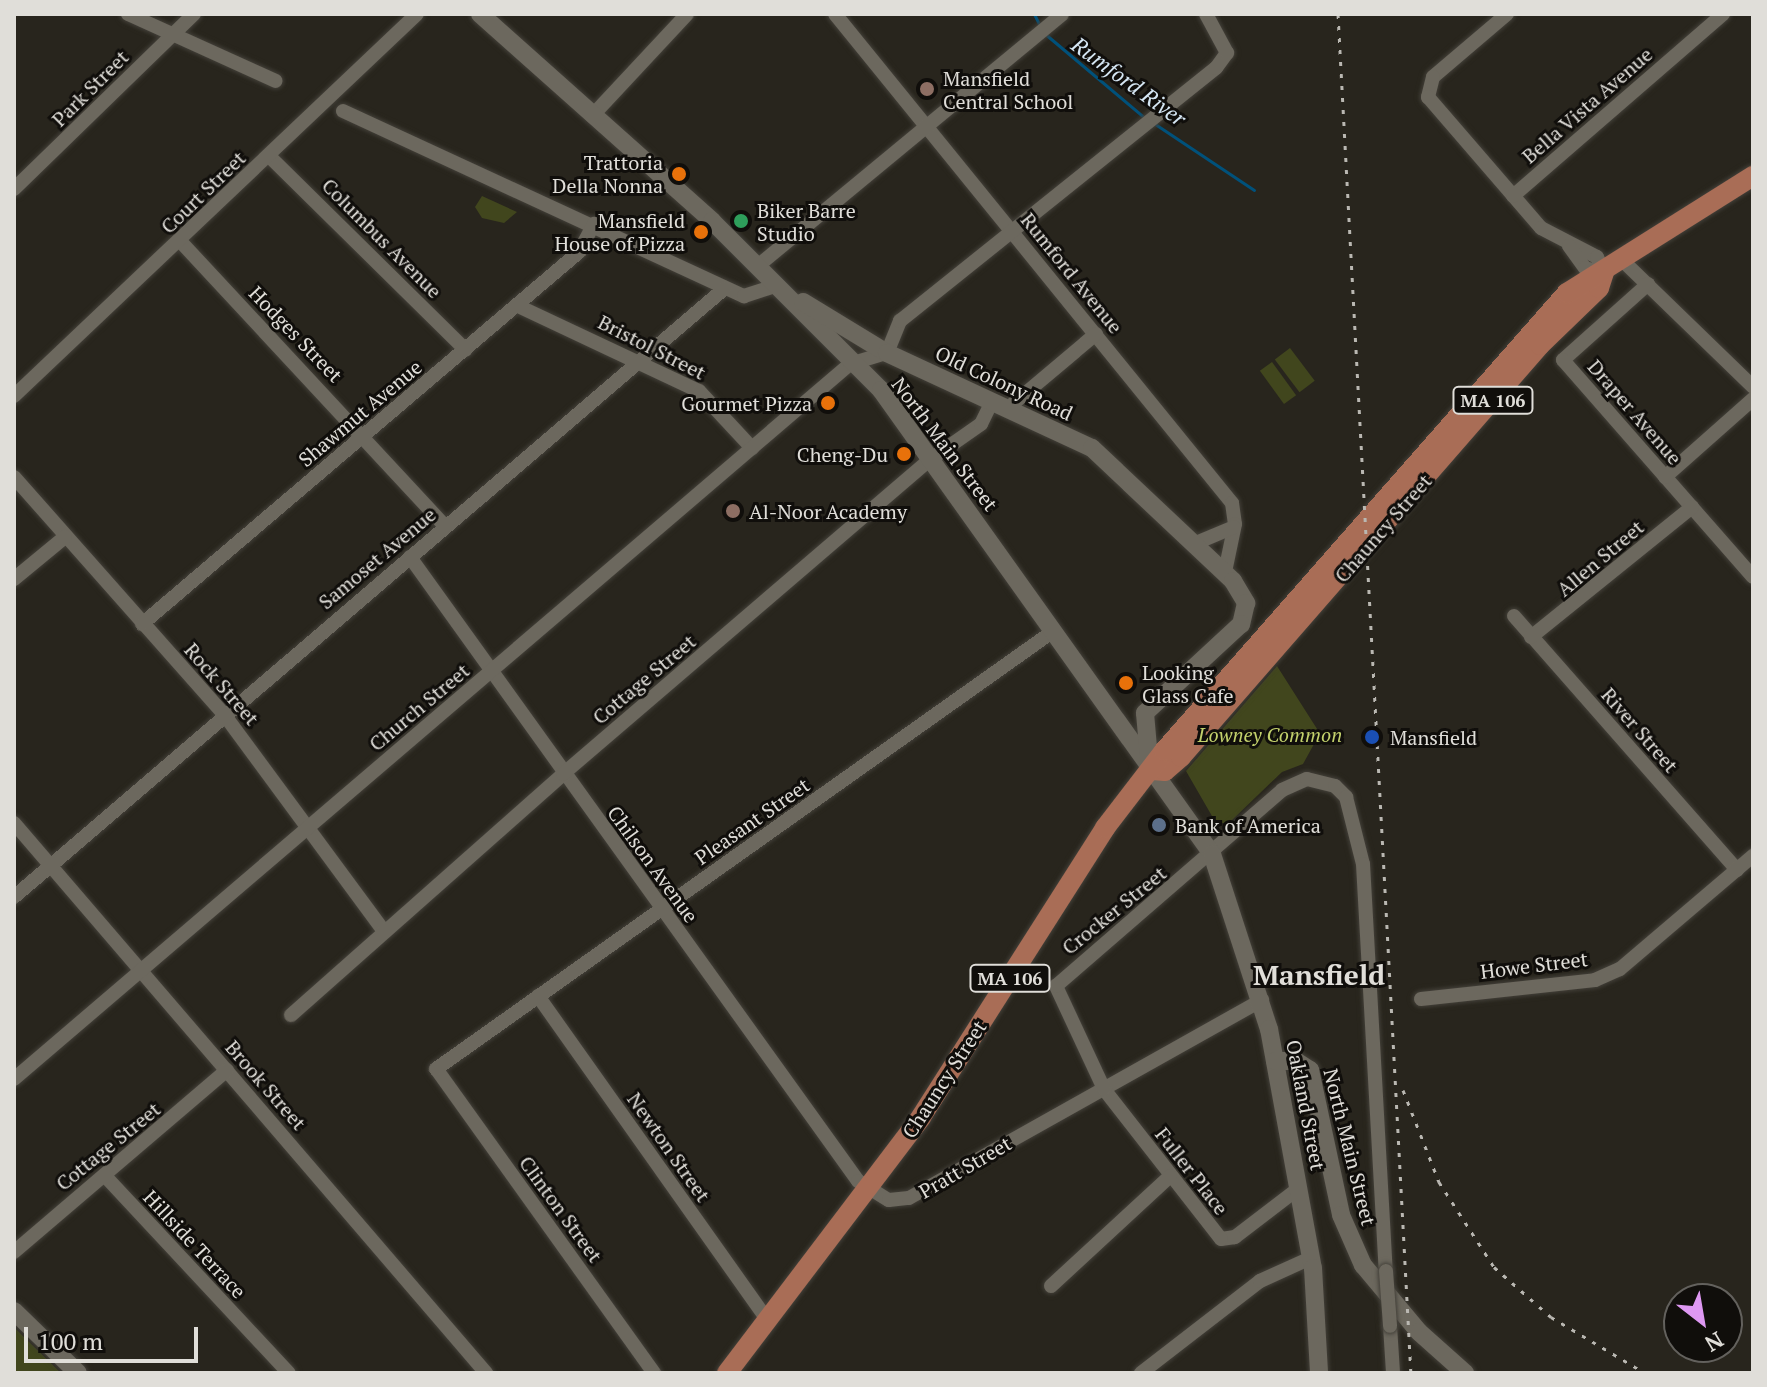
<!DOCTYPE html>
<html>
<head>
<meta charset="utf-8">
<style>
	body { margin:0 }
	#map { position:relative; width:1767px; height:1387px; overflow:hidden; background:#28251d; font-family:"PT Serif",serif }
	div>[style] { position:absolute }
	.green>* { inset:0; background:#41461d; transform-origin:0 0 }
	.stream>* { height:3px; margin:-1.5px; padding:0 1.5px; transform-origin:1.5px; border-radius:1.5px; background:#00517b }
	.roads { filter:drop-shadow(0 0 2px #434039) drop-shadow(0 0 2px #434039) }
	.street>* { height:14px; margin:-7px; padding:0 7px; transform-origin:7px; border-radius:7px; background:#6c685e }
	.secondary>* { height:18px; margin:-9px; padding:0 9px; transform-origin:9px; border-radius:9px; background:#6c685e }
	.primary>* { height:20px; margin:-10px; padding:0 10px; transform-origin:10px; border-radius:10px; background:#a96d56 }
	.rail>* { height:3px; margin-top:-1.5px; transform-origin:0; background:repeating-linear-gradient(90deg,#bab8b2 0 4px,transparent 0 12px) }
	.bridges { filter:drop-shadow(0 0 2px #434039) drop-shadow(0 0 2px #434039) }
	.street-bridge>* { height:14px; margin:-7px; padding:0 7px; transform-origin:7px; border-radius:7px; background:#6c685e }
	.dots>* { width:22px; height:22px; translate:-50% -50%; box-sizing:border-box; border:4px solid #100e0b; border-radius:50% }
	span { translate:-50% -50%; white-space:nowrap; text-align:center; line-height:1.15; -webkit-text-stroke:6px #100e0b; paint-order:stroke }
	.shield-label span { padding:2px 6px; background:#100e0b; border:2px solid; border-radius:6px; -webkit-text-stroke-width:0 }
	.shield-label { font-size:18px; color:#e0ded9; font-weight:700 }
	.poi-label { font-size:20px; color:#e0ded9 }
	.left { translate:0 -50%; text-align:left }
	.right { translate:-100% -50%; text-align:right }
	.street-label { font-size:20px; color:#e0ded9 }
	.park-label { font-size:20px; color:#c3d16c; font-style:italic }
	.water-label { font-size:22px; color:#d5e6f3; font-style:italic }
	.district-label { font-size:28px; color:#e0ded9; font-weight:700 }
	.frame { position:absolute; inset:0; border:16px solid #e0ded9; pointer-events:none }
	.north { position:absolute; left:1663px; top:1283px; width:80px; height:80px; box-sizing:border-box; background:#100e0b; border:2px solid #63615d; border-radius:50%; rotate:149deg; font-size:22px; font-weight:700; line-height:32px; text-align:center; color:#e0ded9 }
	.north::after { content:''; display:block; margin:auto; width:28px; height:36px; background:#de98f2; clip-path:polygon(50% 0,100% 100%,50% 72%,0 100%) }
	.scale { position:absolute; left:24px; top:1327px; width:174px; height:36px; box-sizing:border-box; border:4px solid #e0ded9; border-top:0; padding-left:10px; font-size:24px; line-height:28px; white-space:nowrap; color:#e0ded9; -webkit-text-stroke:6px #100e0b; paint-order:stroke }
</style>
</head>
<body>
<div id="map">
	<div class="green">
		<i style="clip-path:polygon(482px 196px,517px 212px,504px 223px,482px 218px,475px 207px)"></i>
		<i style="left:1290px;top:348px;width:41px;height:19px;rotate:53deg"></i>
		<i style="left:1272px;top:362px;width:41px;height:15px;rotate:54deg"></i>
		<i style="clip-path:polygon(1277px 666px,1319px 732px,1314px 744px,1303px 764px,1282px 772px,1229px 823px,1216px 823px,1186px 771px)"></i>
		<i style="clip-path:polygon(14px 1327px,24px 1337px,61px 1373px,14px 1373px)"></i>
	</div>
	<div class="stream">
		<i style="left:1034px;top:14px;width:13px;rotate:63deg"></i>
		<i style="left:1044px;top:33px;width:132px;rotate:40.1deg"></i>
		<i style="left:1155px;top:124px;width:119px;rotate:33.7deg"></i>
	</div>
	<div class="roads">
		<div class="street">
			<i style="left:128px;top:14px;width:162px;rotate:24.4deg"></i>
			<i style="left:835px;top:14px;width:630px;rotate:50.93deg"></i>
			<i style="left:1232px;top:503px;width:21px;rotate:82deg"></i>
			<i style="left:1235px;top:524px;width:49px;rotate:101.8deg"></i>
			<i style="left:1507px;top:14px;width:97px;rotate:139.6deg"></i>
			<i style="left:1433px;top:77px;width:21px;rotate:104deg"></i>
			<i style="left:1428px;top:97px;width:173px;rotate:49.2deg"></i>
			<i style="left:1541px;top:228px;width:63px;rotate:27.4deg"></i>
			<i style="left:1597px;top:257px;width:17px;rotate:66deg"></i>
			<i style="left:343px;top:111px;width:442px;rotate:24.8deg"></i>
			<i style="left:744px;top:296px;width:36px;rotate:-18deg"></i>
			<i style="left:592px;top:116px;width:139px;rotate:-47deg"></i>
			<i style="left:269px;top:156px;width:276px;rotate:44.6deg"></i>
			<i style="left:14px;top:189px;width:251px;rotate:-44.2deg"></i>
			<i style="left:1513px;top:196px;width:278px;rotate:-40.9deg"></i>
			<i style="left:181px;top:242px;width:388px;rotate:47.1deg"></i>
			<i style="left:1569px;top:246px;width:27px;rotate:54deg"></i>
			<i style="left:1585px;top:268px;width:20px;rotate:15deg"></i>
			<i style="left:1621px;top:259px;width:184px;rotate:44.1deg"></i>
			<i style="left:759px;top:265px;width:393px;rotate:-39.6deg"></i>
			<i style="left:1648px;top:284px;width:114px;rotate:138.2deg"></i>
			<i style="left:1563px;top:360px;width:288px;rotate:48.8deg"></i>
			<i style="left:518px;top:306px;width:200px;rotate:25.2deg"></i>
			<i style="left:699px;top:391px;width:78px;rotate:47.1deg"></i>
			<i style="left:14px;top:396px;width:555px;rotate:-43.47deg"></i>
			<i style="left:1008px;top:408px;width:115px;rotate:-40.1deg"></i>
			<i style="left:14px;top:477px;width:320px;rotate:48.5deg"></i>
			<i style="left:226px;top:717px;width:266px;rotate:53.6deg"></i>
			<i style="left:1665px;top:477px;width:118px;rotate:-41.6deg"></i>
			<i style="left:1196px;top:543px;width:41px;rotate:-22.8deg"></i>
			<i style="left:410px;top:557px;width:768px;rotate:54.32deg"></i>
			<i style="left:858px;top:1181px;width:36px;rotate:32deg"></i>
			<i style="left:889px;top:1200px;width:20px;rotate:-6deg"></i>
			<i style="left:909px;top:1198px;width:405px;rotate:-29.3deg"></i>
			<i style="left:14px;top:579px;width:66px;rotate:-39.5deg"></i>
			<i style="left:1514px;top:616px;width:338px;rotate:48.7deg"></i>
			<i style="left:142px;top:624px;width:574px;rotate:-40.41deg"></i>
			<i style="left:579px;top:252px;width:32px;rotate:-62deg"></i>
			<i style="left:1531px;top:637px;width:207px;rotate:-38.9deg"></i>
			<i style="left:14px;top:823px;width:725px;rotate:49.36deg"></i>
			<i style="left:14px;top:897px;width:936px;rotate:-40.58deg"></i>
			<i style="left:538px;top:996px;width:398px;rotate:54.7deg"></i>
			<i style="left:1421px;top:999px;width:175px;rotate:-6.2deg"></i>
			<i style="left:1595px;top:980px;width:27px;rotate:-24deg"></i>
			<i style="left:1620px;top:969px;width:175px;rotate:-40.4deg"></i>
			<i style="left:291px;top:1015px;width:363px;rotate:-41.5deg"></i>
			<i style="left:563px;top:774px;width:484px;rotate:-40.6deg"></i>
			<i style="left:931px;top:459px;width:61px;rotate:-35deg"></i>
			<i style="left:981px;top:424px;width:25px;rotate:-64deg"></i>
			<i style="left:14px;top:1079px;width:1100px;rotate:-40.54deg"></i>
			<i style="left:850px;top:364px;width:39px;rotate:-17deg"></i>
			<i style="left:887px;top:353px;width:35px;rotate:-68deg"></i>
			<i style="left:900px;top:321px;width:405px;rotate:-38.7deg"></i>
			<i style="left:1216px;top:68px;width:19px;rotate:-54deg"></i>
			<i style="left:1227px;top:53px;width:44px;rotate:-118.3deg"></i>
			<i style="left:106px;top:1177px;width:268px;rotate:47deg"></i>
			<i style="left:1299px;top:1188px;width:81px;rotate:142.6deg"></i>
			<i style="left:1235px;top:1237px;width:14px;rotate:172deg"></i>
			<i style="left:1221px;top:1239px;width:190px;rotate:-128deg"></i>
			<i style="left:1104px;top:1089px;width:114px;rotate:-115deg"></i>
			<i style="left:1056px;top:986px;width:299px;rotate:-40.9deg"></i>
			<i style="left:1282px;top:790px;width:27px;rotate:-24deg"></i>
			<i style="left:1307px;top:779px;width:29px;rotate:14deg"></i>
			<i style="left:1335px;top:786px;width:16px;rotate:45deg"></i>
			<i style="left:1346px;top:797px;width:69px;rotate:75.8deg"></i>
			<i style="left:1363px;top:864px;width:408px;rotate:86.8deg"></i>
			<i style="left:14px;top:1252px;width:280px;rotate:-40.5deg"></i>
			<i style="left:1051px;top:1286px;width:162px;rotate:-42.7deg"></i>
			<i style="left:1390px;top:1326px;width:47px;rotate:86.3deg"></i>
			<i style="left:654px;top:1373px;width:374px;rotate:-125.6deg"></i>
			<i style="left:436px;top:1069px;width:755px;rotate:-35.35deg"></i>
			<i style="left:1141px;top:1373px;width:150px;rotate:-37.7deg"></i>
			<i style="left:1260px;top:1281px;width:56px;rotate:-24.3deg"></i>
		</div>
		<div class="secondary">
			<i style="left:480px;top:14px;width:311px;rotate:41.7deg"></i>
			<i style="left:712px;top:221px;width:239px;rotate:45deg"></i>
			<i style="left:881px;top:390px;width:570px;rotate:54.5deg"></i>
			<i style="left:1212px;top:854px;width:184px;rotate:72deg"></i>
			<i style="left:1269px;top:1029px;width:243px;rotate:79.6deg"></i>
			<i style="left:1313px;top:1268px;width:105px;rotate:86.7deg"></i>
			<i style="left:803px;top:302px;width:98px;rotate:31.3deg"></i>
			<i style="left:887px;top:353px;width:226px;rotate:24.9deg"></i>
			<i style="left:1092px;top:448px;width:194px;rotate:43.3deg"></i>
			<i style="left:1233px;top:581px;width:26px;rotate:59deg"></i>
			<i style="left:1246px;top:603px;width:22px;rotate:103deg"></i>
			<i style="left:1241px;top:624px;width:131px;rotate:137.2deg"></i>
			<i style="left:1145px;top:713px;width:46px;rotate:85deg"></i>
			<i style="left:1275px;top:1061px;width:21px"></i>
			<i style="left:1296px;top:1061px;width:17px;rotate:33deg"></i>
			<i style="left:1310px;top:1070px;width:148px;rotate:77.9deg"></i>
			<i style="left:1341px;top:1215px;width:55px;rotate:66.3deg"></i>
			<i style="left:1363px;top:1265px;width:87px;rotate:50.1deg"></i>
			<i style="left:1419px;top:1332px;width:62px;rotate:41.7deg"></i>
			<i style="left:14px;top:1311px;width:89px;rotate:44.1deg"></i>
		</div>
		<div class="primary">
			<i style="left:1152px;top:770px;width:13px;rotate:4deg"></i>
			<i style="left:1165px;top:771px;width:21px;rotate:-41deg"></i>
			<i style="left:1181px;top:757px;width:546px;rotate:-48.93deg"></i>
			<i style="left:1540px;top:345px;width:82px;rotate:-44deg"></i>
			<i style="left:1599px;top:288px;width:16px;rotate:-72deg"></i>
			<i style="left:727px;top:1373px;width:321px;rotate:-52.8deg"></i>
			<i style="left:921px;top:1117px;width:343px;rotate:-57.5deg"></i>
			<i style="left:1105px;top:828px;width:97px;rotate:-52.5deg"></i>
			<i style="left:1164px;top:751px;width:610px;rotate:-48.66deg"></i>
			<i style="left:1567px;top:293px;width:220px;rotate:-32.2deg"></i>
		</div>
	</div>
	<div class="rail">
		<i style="left:1338px;top:14px;width:1361px;rotate:86.93deg"></i>
		<i style="left:1403px;top:1090px;width:99px;rotate:68.6deg"></i>
		<i style="left:1439px;top:1182px;width:101px;rotate:57.1deg"></i>
		<i style="left:1494px;top:1267px;width:76px;rotate:41.3deg"></i>
		<i style="left:1551px;top:1317px;width:109px;rotate:30.8deg"></i>
	</div>
	<div class="bridges">
		<div class="street-bridge">
			<i style="left:1386px;top:1271px;width:55px;rotate:85.8deg"></i>
		</div>
	</div>
	<div class="dots">
		<i style="left:927px;top:89px;background:#8d6e63"></i>
		<i style="left:679px;top:174px;background:#e8710a"></i>
		<i style="left:741px;top:221px;background:#2e9e5b"></i>
		<i style="left:701px;top:232px;background:#e8710a"></i>
		<i style="left:828px;top:403px;background:#e8710a"></i>
		<i style="left:904px;top:454px;background:#e8710a"></i>
		<i style="left:733px;top:511px;background:#8d6e63"></i>
		<i style="left:1126px;top:683px;background:#e8710a"></i>
		<i style="left:1372px;top:737px;background:#1a4fb4"></i>
		<i style="left:1159px;top:825px;background:#5c6f8a"></i>
	</div>
	<div class="shield-label">
		<span style="left:1493px;top:400px">MA 106</span>
		<span style="left:1010px;top:978px">MA 106</span>
	</div>
	<div class="poi-label">
		<span class="left" style="left:943px;top:90px">Mansfield<br>Central School</span>
		<span class="right" style="left:663px;top:174px">Trattoria<br>Della Nonna</span>
		<span class="left" style="left:757px;top:222px">Biker Barre<br>Studio</span>
		<span class="right" style="left:685px;top:232px">Mansfield<br>House of Pizza</span>
		<span class="right" style="left:812px;top:403px">Gourmet Pizza</span>
		<span class="right" style="left:888px;top:454px">Cheng-Du</span>
		<span class="left" style="left:749px;top:511px">Al-Noor Academy</span>
		<span class="left" style="left:1142px;top:684px">Looking<br>Glass Cafe</span>
		<span class="left" style="left:1390px;top:737px">Mansfield</span>
		<span class="left" style="left:1175px;top:825px">Bank of America</span>
	</div>
	<div class="street-label">
		<span style="left:90px;top:88px;rotate:-45deg">Park Street</span>
		<span style="left:1587px;top:105px;rotate:-41deg">Bella Vista Avenue</span>
		<span style="left:203px;top:192px;rotate:-44deg">Court Street</span>
		<span style="left:382px;top:238px;rotate:45deg">Columbus Avenue</span>
		<span style="left:1072px;top:273px;rotate:51deg">Rumford Avenue</span>
		<span style="left:296px;top:334px;rotate:46deg">Hodges Street</span>
		<span style="left:652px;top:347px;rotate:27deg">Bristol Street</span>
		<span style="left:1004px;top:383px;rotate:25deg">Old Colony Road</span>
		<span style="left:1635px;top:412px;rotate:49deg">Draper Avenue</span>
		<span style="left:360px;top:413px;rotate:-40deg">Shawmut Avenue</span>
		<span style="left:945px;top:444px;rotate:53deg">North Main Street</span>
		<span style="left:1383px;top:528px;rotate:-49deg">Chauncy Street</span>
		<span style="left:377px;top:558px;rotate:-40deg">Samoset Avenue</span>
		<span style="left:1600px;top:558px;rotate:-40deg">Allen Street</span>
		<span style="left:644px;top:679px;rotate:-40deg">Cottage Street</span>
		<span style="left:222px;top:684px;rotate:49deg">Rock Street</span>
		<span style="left:419px;top:707px;rotate:-40deg">Church Street</span>
		<span style="left:1640px;top:730px;rotate:49deg">River Street</span>
		<span style="left:752px;top:821px;rotate:-35deg">Pleasant Street</span>
		<span style="left:653px;top:864px;rotate:54deg">Chilson Avenue</span>
		<span style="left:1114px;top:910px;rotate:-39deg">Crocker Street</span>
		<span style="left:1534px;top:965px;rotate:-7deg">Howe Street</span>
		<span style="left:944px;top:1079px;rotate:-57deg">Chauncy Street</span>
		<span style="left:266px;top:1085px;rotate:49deg">Brook Street</span>
		<span style="left:1306px;top:1105px;rotate:79deg">Oakland Street</span>
		<span style="left:108px;top:1146px;rotate:-39deg">Cottage Street</span>
		<span style="left:669px;top:1147px;rotate:55deg">Newton Street</span>
		<span style="left:1350px;top:1147px;rotate:76deg">North Main Street</span>
		<span style="left:965px;top:1167px;rotate:-30deg">Pratt Street</span>
		<span style="left:1192px;top:1171px;rotate:52deg">Fuller Place</span>
		<span style="left:561px;top:1209px;rotate:54deg">Clinton Street</span>
		<span style="left:195px;top:1244px;rotate:47deg">Hillside Terrace</span>
	</div>
	<div class="park-label">
		<span style="left:1270px;top:734px">Lowney Common</span>
	</div>
	<div class="water-label">
		<span style="left:1129px;top:81px;rotate:36deg">Rumford River</span>
	</div>
	<div class="district-label">
		<span style="left:1319px;top:975px">Mansfield</span>
	</div>
	<div class="frame"></div>
	<div class="north">N</div>
	<div class="scale">100 m</div>
</div>
</body>
</html>
